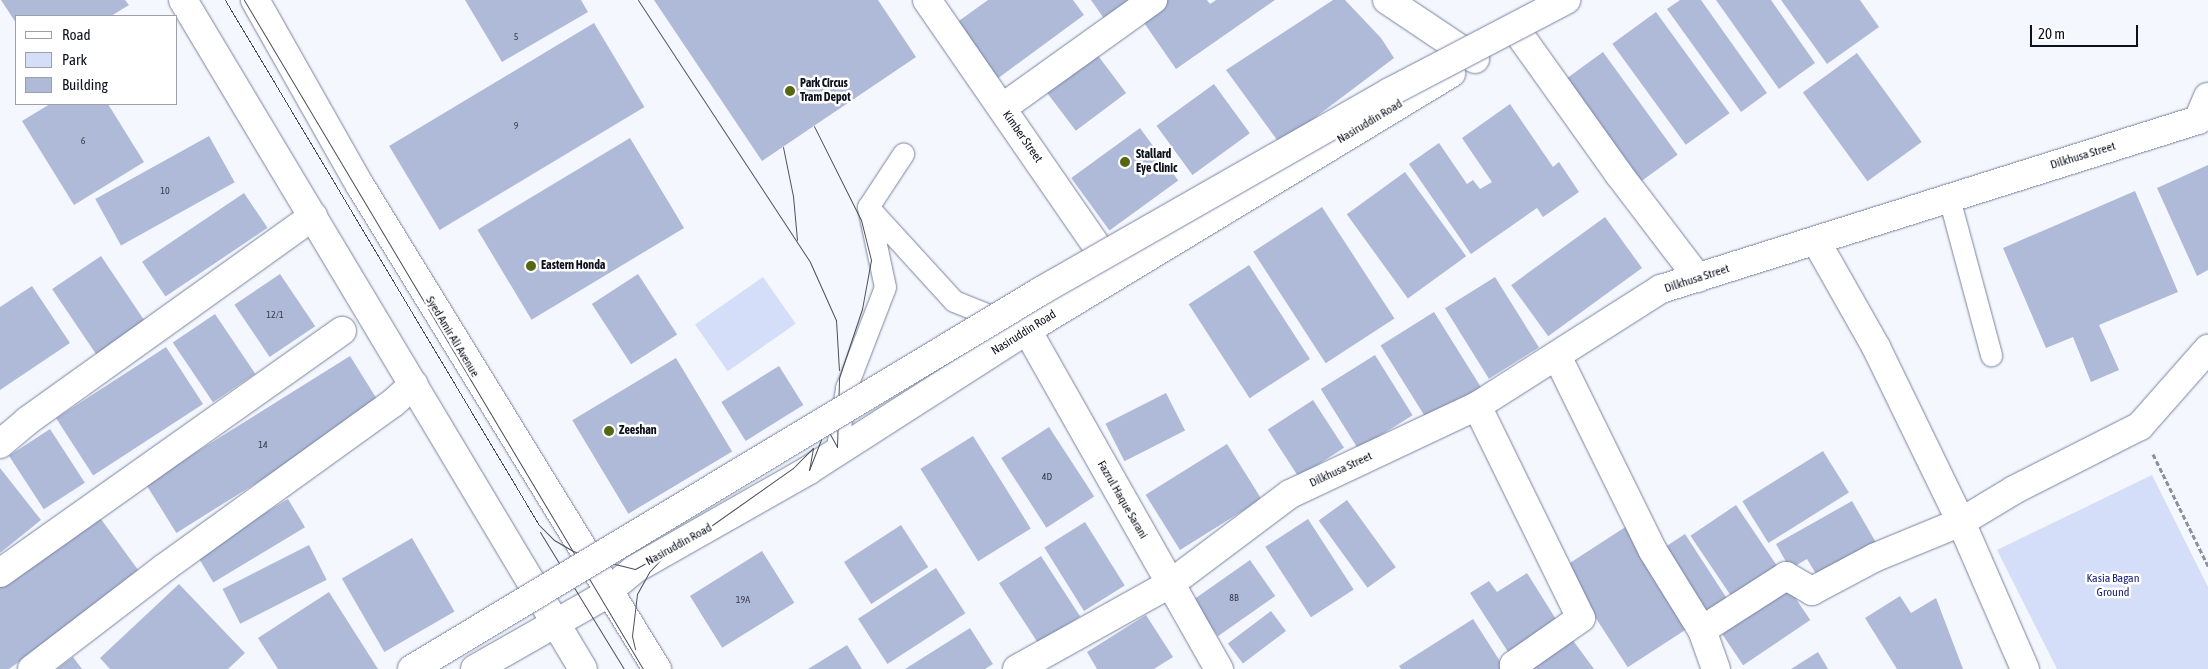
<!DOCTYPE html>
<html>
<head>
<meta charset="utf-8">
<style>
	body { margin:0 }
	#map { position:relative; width:2208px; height:669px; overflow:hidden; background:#f4f7fd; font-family:"Asap Condensed",sans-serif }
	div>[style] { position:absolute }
	.green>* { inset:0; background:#d5def9; transform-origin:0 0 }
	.building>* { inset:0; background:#afbad9; transform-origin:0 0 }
	.path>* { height:3px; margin-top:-1.5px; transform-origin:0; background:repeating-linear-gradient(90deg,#8d9199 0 5px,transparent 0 7.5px) }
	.roads { filter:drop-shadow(0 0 1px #7983a0) drop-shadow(0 0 1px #7983a0) }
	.lane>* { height:21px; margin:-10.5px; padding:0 10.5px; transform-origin:10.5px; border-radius:10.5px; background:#fff }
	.street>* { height:28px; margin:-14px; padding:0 14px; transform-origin:14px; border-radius:14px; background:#fff }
	.secondary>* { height:28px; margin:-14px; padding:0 14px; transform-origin:14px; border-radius:14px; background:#fff }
	.primary>* { height:28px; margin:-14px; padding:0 14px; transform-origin:14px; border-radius:14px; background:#fff }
	.tram>* { height:1px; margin:-0.5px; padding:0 0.5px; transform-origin:0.5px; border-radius:0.5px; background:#4b4f59 }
	.bridges { filter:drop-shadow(0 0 1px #7983a0) drop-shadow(0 0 1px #7983a0) }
	.highway-bridge>* { height:28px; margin:-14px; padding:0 14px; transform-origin:14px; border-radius:14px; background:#fff }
	.dots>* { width:14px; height:14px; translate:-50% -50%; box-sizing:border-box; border:2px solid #fff; border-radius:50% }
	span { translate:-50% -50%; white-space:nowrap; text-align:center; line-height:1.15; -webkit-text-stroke:5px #fff; paint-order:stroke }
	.number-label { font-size:10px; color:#363b4b }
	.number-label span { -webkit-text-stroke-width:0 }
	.poi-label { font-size:12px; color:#0d111c; font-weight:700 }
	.left { translate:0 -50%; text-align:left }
	.street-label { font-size:12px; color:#0d111c }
	.park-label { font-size:12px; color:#1b2378 }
	.legend { position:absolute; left:15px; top:15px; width:162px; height:90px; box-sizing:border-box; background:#fff; border:1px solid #9ea0a4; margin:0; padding:6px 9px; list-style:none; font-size:15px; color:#0d111c }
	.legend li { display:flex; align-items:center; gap:10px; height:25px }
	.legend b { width:25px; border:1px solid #9ea0a4 }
	.scale { position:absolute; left:2030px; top:25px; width:108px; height:22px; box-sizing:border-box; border:2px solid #0d111c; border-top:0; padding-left:6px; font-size:15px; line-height:18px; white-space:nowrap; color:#0d111c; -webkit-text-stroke:4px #fff; paint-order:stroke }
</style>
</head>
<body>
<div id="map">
	<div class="green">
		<i style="left:763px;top:277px;width:57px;height:83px;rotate:55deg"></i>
		<i style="clip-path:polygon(2152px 475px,2208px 587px,2208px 669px,2057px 669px,1997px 550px)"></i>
	</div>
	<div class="building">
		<i style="clip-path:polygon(1px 0,125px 0,129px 5px,111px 16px,16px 16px,16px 23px)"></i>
		<i style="clip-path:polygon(465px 0,581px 0,588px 12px,502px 62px)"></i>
		<i style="clip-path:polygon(654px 0,878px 0,916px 57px,762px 161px)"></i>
		<i style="clip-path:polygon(988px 0,1073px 0,1084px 15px,997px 79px,956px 23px)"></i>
		<i style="clip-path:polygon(1091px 0,1133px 0,1105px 20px)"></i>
		<i style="clip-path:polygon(1164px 0,1207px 0,1210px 4px,1216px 0,1275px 0,1176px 69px,1140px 17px)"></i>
		<i style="clip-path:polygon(1333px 0,1345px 0,1381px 38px,1394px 58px,1280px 144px,1226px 70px)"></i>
		<i style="clip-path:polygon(1680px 0,1701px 0,1767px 93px,1741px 112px,1667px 9px)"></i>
		<i style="clip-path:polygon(1716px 0,1771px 0,1815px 63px,1779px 89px)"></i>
		<i style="clip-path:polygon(1781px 0,1860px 0,1879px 27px,1827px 64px)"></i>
		<i style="left:1656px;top:12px;width:125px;height:54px;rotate:54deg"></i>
		<i style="left:594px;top:23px;width:98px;height:239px;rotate:59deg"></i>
		<i style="left:1093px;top:49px;width:55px;height:63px;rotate:53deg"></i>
		<i style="left:1603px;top:52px;width:127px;height:48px;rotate:54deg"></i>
		<i style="left:1857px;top:53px;width:110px;height:67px;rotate:54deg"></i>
		<i style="left:1214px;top:84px;width:61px;height:71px;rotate:54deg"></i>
		<i style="clip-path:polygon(50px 104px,108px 104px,144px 162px,74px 205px,22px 121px)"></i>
		<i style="clip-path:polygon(1510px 104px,1553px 167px,1559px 162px,1579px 192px,1543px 217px,1537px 208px,1471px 254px,1409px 164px,1439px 143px,1467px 184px,1473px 180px,1480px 189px,1492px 182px,1462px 138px)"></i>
		<i style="left:1140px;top:128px;width:65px;height:85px;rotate:54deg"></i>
		<i style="left:209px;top:136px;width:53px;height:130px;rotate:61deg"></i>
		<i style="left:630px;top:138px;width:105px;height:178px;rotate:59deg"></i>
		<i style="clip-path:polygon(2208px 165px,2208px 270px,2197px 276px,2157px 188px)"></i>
		<i style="left:1405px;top:172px;width:104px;height:72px;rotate:54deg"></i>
		<i style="clip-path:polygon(2135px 191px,2178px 292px,2099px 325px,2119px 370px,2091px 382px,2073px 337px,2046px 348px,2003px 248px)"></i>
		<i style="left:244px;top:193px;width:42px;height:123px;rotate:56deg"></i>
		<i style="left:1322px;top:207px;width:133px;height:82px;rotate:57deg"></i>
		<i style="left:1605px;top:217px;width:63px;height:116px;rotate:54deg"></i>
		<i style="left:101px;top:256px;width:87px;height:59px;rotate:56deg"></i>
		<i style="left:1249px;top:265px;width:112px;height:72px;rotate:57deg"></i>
		<i style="left:280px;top:274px;width:63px;height:55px;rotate:56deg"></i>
		<i style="left:638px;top:274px;width:72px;height:55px;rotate:57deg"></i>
		<i style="left:1495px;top:277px;width:83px;height:59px;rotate:58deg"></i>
		<i style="clip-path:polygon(32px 286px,70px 343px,0 390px,0 307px)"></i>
		<i style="left:1434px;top:312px;width:91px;height:63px;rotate:58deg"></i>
		<i style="left:215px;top:314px;width:72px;height:51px;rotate:56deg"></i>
		<i style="left:166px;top:347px;width:68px;height:131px;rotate:57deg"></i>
		<i style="left:1375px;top:355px;width:71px;height:64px;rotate:58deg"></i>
		<i style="left:350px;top:356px;width:58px;height:241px;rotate:58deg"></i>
		<i style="left:676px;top:358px;width:109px;height:121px;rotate:59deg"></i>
		<i style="left:779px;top:366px;width:46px;height:68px;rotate:58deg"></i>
		<i style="left:1166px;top:393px;width:42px;height:68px;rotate:63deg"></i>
		<i style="left:1313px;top:400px;width:57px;height:54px;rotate:57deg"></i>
		<i style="left:1049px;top:427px;width:83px;height:57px;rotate:57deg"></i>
		<i style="left:50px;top:429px;width:64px;height:49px;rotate:57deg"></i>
		<i style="left:973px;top:436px;width:109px;height:62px;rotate:58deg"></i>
		<i style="left:1227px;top:444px;width:65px;height:96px;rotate:58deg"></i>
		<i style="left:1823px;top:451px;width:49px;height:95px;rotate:58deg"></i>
		<i style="clip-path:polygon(0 468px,41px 520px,0 553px)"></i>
		<i style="left:288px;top:499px;width:33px;height:107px;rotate:59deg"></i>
		<i style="left:1347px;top:500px;width:83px;height:35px;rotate:54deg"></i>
		<i style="clip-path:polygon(1852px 501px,1878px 546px,1819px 579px,1807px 559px,1790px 569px,1776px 544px)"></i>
		<i style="left:1736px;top:505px;width:80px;height:55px;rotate:56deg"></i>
		<i style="clip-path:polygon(98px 515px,141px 574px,9px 669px,0 669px,0 586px)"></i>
		<i style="left:1308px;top:519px;width:84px;height:51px;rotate:57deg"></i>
		<i style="left:1085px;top:522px;width:75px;height:48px;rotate:58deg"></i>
		<i style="left:1630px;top:524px;width:119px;height:80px;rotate:57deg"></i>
		<i style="left:901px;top:525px;width:50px;height:68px;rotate:57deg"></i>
		<i style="left:1685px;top:534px;width:90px;height:32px;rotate:57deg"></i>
		<i style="left:412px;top:538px;width:85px;height:81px;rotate:60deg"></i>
		<i style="left:309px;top:545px;width:39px;height:97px;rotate:63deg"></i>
		<i style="left:762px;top:551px;width:61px;height:85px;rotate:58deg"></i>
		<i style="left:1041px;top:556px;width:72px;height:50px;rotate:57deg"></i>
		<i style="left:1250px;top:560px;width:44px;height:70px;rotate:55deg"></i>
		<i style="left:936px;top:568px;width:54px;height:93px;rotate:57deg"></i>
		<i style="clip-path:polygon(1527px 573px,1559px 624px,1510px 655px,1470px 593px,1489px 581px,1497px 592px)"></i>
		<i style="left:1784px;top:581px;width:47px;height:81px;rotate:56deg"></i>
		<i style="clip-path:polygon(179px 584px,245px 653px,228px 669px,110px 669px,100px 658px)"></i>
		<i style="clip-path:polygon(329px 592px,378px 669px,278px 669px,258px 638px)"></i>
		<i style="clip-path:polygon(1900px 596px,1911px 613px,1936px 598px,1963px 669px,1897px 669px,1865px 618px)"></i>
		<i style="left:1271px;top:611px;width:25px;height:54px;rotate:53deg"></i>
		<i style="clip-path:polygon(1146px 615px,1173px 657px,1154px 669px,1097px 669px,1087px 652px)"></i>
		<i style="clip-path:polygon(1473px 619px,1505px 669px,1401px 669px,1399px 666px)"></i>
		<i style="clip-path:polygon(970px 628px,993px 664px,985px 669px,905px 669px)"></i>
		<i style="clip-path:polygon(1569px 635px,1594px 669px,1521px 669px)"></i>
		<i style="clip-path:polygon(847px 645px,862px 669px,808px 669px)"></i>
		<i style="clip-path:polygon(1818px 652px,1828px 669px,1791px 669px)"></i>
		<i style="clip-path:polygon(73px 657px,82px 669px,57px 669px)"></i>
	</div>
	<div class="path">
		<i style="left:2153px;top:454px;width:125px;rotate:63.8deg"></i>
	</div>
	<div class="roads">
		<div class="lane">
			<i style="left:1949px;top:198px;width:163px;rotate:75deg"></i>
			<i style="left:869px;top:208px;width:126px;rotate:47.6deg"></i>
			<i style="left:954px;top:301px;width:56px;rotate:22deg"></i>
			<i style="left:826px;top:456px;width:14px;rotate:-39deg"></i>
			<i style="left:837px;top:447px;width:60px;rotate:-81.3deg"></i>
			<i style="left:846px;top:388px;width:108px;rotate:-68.9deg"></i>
			<i style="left:885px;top:287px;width:82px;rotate:-102deg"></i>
			<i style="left:868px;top:207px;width:64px;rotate:-56.6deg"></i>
		</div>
		<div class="street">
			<i style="left:927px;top:0;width:333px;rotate:55.4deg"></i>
			<i style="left:1387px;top:0;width:106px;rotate:33.8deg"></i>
			<i style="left:1519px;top:34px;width:171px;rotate:54.5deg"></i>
			<i style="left:1618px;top:173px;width:132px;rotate:52.7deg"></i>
			<i style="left:1002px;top:108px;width:186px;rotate:-35.6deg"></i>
			<i style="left:1027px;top:330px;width:390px;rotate:60.5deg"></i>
			<i style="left:1557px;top:356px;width:217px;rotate:63.8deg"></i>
			<i style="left:1653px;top:551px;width:93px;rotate:58.2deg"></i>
			<i style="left:1702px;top:630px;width:41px;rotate:70.3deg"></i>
			<i style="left:1477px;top:406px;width:236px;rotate:63.9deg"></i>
			<i style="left:1581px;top:618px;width:82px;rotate:145deg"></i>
			<i style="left:1514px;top:665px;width:4px;rotate:63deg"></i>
			<i style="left:0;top:444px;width:35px;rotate:-40deg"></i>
			<i style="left:27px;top:421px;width:352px;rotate:-35.6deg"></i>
			<i style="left:0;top:573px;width:419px;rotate:-35.3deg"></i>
			<i style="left:1702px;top:630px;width:100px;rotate:-32.7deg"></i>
			<i style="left:1786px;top:576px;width:30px;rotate:30deg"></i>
			<i style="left:1812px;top:591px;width:72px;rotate:-28deg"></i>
			<i style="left:1876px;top:557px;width:92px;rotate:-22.4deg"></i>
			<i style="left:1961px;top:522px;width:195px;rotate:-115.9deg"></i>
			<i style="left:1876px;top:347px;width:122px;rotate:-119.5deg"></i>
			<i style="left:32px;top:669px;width:166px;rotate:-37.4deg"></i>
			<i style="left:164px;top:568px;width:282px;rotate:-35.8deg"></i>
			<i style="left:393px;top:403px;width:28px;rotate:-42deg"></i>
			<i style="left:1017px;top:669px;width:175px;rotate:-29.1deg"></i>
			<i style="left:1170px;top:584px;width:150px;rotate:-36.9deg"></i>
			<i style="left:1290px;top:494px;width:207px;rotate:-25.2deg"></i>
			<i style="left:1477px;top:406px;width:218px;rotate:-32.5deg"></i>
			<i style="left:1661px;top:289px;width:563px;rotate:-17.47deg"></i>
			<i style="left:2198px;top:120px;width:25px;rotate:-67deg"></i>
			<i style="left:2025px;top:669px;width:160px;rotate:-113.5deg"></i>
			<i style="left:1961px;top:522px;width:62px;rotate:-31.1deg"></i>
			<i style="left:2014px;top:490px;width:141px;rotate:-26.9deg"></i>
			<i style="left:2140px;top:426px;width:103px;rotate:-48.6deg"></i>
		</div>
		<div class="secondary">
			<i style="left:475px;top:669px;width:144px;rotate:-29.6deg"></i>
			<i style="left:600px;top:598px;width:45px;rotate:-39.6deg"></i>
			<i style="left:635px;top:569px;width:200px;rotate:-29.6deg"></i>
			<i style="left:809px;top:470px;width:259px;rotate:-32.7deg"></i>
			<i style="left:1027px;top:330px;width:496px;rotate:-31.2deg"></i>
		</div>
		<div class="primary">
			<i style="left:183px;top:0;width:779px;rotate:59.12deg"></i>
			<i style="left:255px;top:0;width:215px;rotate:60.5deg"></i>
			<i style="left:361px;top:187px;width:566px;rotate:58.45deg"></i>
		</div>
	</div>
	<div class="tram">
		<i style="left:225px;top:0;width:612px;rotate:59.12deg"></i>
		<i style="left:539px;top:525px;width:21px;rotate:45deg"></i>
		<i style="left:554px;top:540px;width:22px;rotate:30deg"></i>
		<i style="left:573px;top:551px;width:23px;rotate:20deg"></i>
		<i style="left:595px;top:559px;width:41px;rotate:14deg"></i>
		<i style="left:635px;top:569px;width:72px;rotate:-28.4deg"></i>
		<i style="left:698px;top:535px;width:116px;rotate:-35.2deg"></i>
		<i style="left:793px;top:468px;width:28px;rotate:-45deg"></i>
		<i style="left:813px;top:448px;width:22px;rotate:100deg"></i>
		<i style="left:809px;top:470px;width:46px;rotate:-68.4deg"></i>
		<i style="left:826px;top:427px;width:23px;rotate:61deg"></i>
		<i style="left:837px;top:447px;width:69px;rotate:-88.3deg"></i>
		<i style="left:839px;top:378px;width:73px;rotate:-71.6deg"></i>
		<i style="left:862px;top:309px;width:50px;rotate:-79.6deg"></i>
		<i style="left:871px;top:260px;width:41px;rotate:-104deg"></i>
		<i style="left:861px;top:220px;width:105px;rotate:-116.6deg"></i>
		<i style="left:244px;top:0;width:779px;rotate:59.19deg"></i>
		<i style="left:638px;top:0;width:313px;rotate:56.7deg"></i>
		<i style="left:810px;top:262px;width:64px;rotate:65.9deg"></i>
		<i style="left:836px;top:320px;width:50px;rotate:86.6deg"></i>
		<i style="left:783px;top:147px;width:50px;rotate:78.5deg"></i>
		<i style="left:793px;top:196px;width:44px;rotate:84.8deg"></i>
		<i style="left:540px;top:532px;width:161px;rotate:58.5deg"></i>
		<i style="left:635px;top:649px;width:13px;rotate:-103deg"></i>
		<i style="left:632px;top:636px;width:42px;rotate:-83.2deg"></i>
		<i style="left:637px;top:594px;width:26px;rotate:-61deg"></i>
		<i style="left:650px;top:571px;width:18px;rotate:-47deg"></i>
	</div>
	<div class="bridges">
		<div class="highway-bridge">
			<i style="left:412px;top:669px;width:734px;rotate:-31deg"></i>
			<i style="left:1041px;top:291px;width:402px;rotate:-29.7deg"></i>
			<i style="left:1390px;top:92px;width:199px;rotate:-27.6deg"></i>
		</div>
	</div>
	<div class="dots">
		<i style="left:790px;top:91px;background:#566711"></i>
		<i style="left:1125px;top:162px;background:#566711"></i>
		<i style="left:531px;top:266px;background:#566711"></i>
		<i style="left:609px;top:431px;background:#566711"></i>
	</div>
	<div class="number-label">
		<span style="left:516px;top:37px">5</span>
		<span style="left:516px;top:126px">9</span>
		<span style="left:83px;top:141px">6</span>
		<span style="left:165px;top:191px">10</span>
		<span style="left:275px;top:315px">12/1</span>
		<span style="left:263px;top:445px">14</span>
		<span style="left:1047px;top:477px">4D</span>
		<span style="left:1234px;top:598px">8B</span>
		<span style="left:743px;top:600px">19A</span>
	</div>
	<div class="poi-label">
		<span class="left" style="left:800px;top:91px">Park Circus<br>Tram Depot</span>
		<span class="left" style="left:1136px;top:162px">Stallard<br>Eye Clinic</span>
		<span class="left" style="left:541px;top:266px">Eastern Honda</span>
		<span class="left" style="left:619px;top:431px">Zeeshan</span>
	</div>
	<div class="street-label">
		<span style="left:1370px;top:122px;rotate:-31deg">Nasiruddin Road</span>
		<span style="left:1022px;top:137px;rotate:55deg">Kimber Street</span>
		<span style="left:2083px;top:156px;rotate:-17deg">Dilkhusa Street</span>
		<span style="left:1697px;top:279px;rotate:-18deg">Dilkhusa Street</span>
		<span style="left:1024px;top:333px;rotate:-32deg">Nasiruddin Road</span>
		<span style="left:452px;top:337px;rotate:59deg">Syed Amir Ali Avenue</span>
		<span style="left:1341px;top:470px;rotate:-25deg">Dilkhusa Street</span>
		<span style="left:1122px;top:500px;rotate:60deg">Fazrul Haque Sarani</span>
		<span style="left:679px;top:545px;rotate:-29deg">Nasiruddin Road</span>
	</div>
	<div class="park-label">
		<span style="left:2113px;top:586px">Kasia Bagan<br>Ground</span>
	</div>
	<ul class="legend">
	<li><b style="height:6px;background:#fff"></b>Road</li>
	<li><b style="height:14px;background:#d5def9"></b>Park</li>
	<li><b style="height:14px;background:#afbad9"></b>Building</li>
	</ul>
	<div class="scale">20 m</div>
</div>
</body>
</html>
